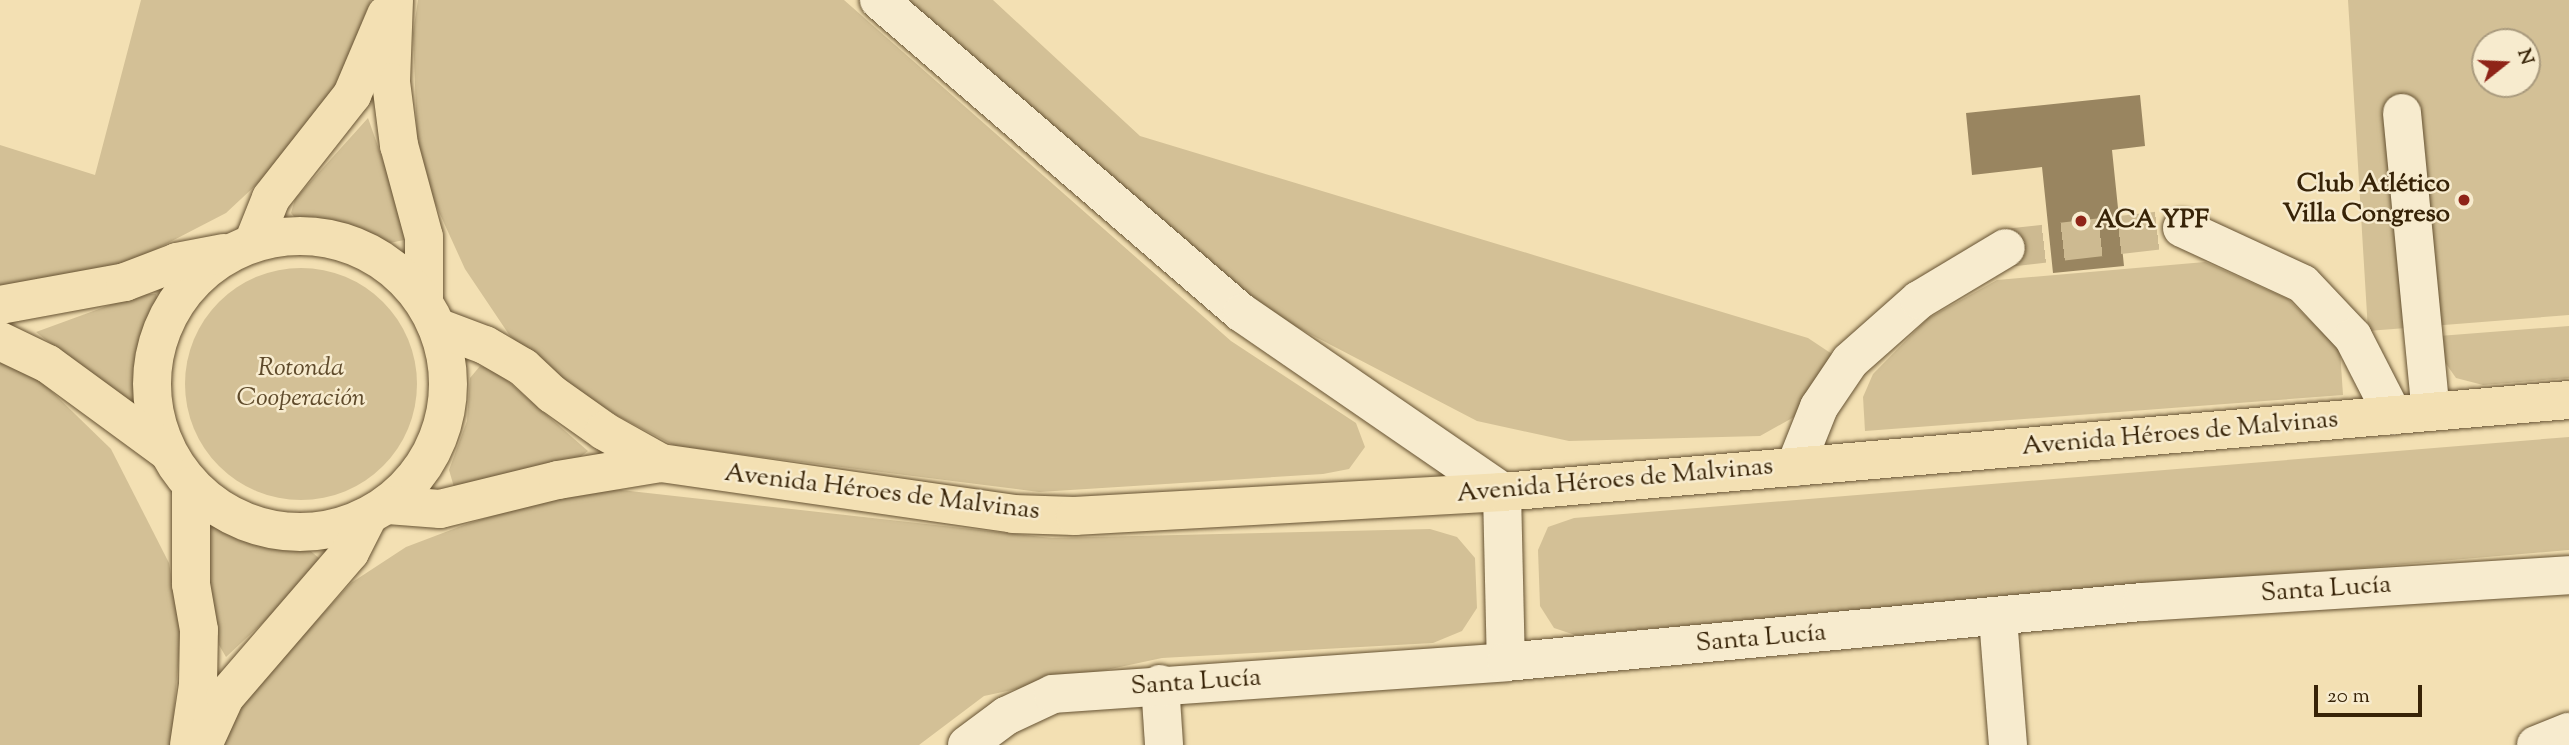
<!DOCTYPE html>
<html>
<head>
<meta charset="utf-8">
<style>
	body { margin:0 }
	#map { position:relative; width:2569px; height:745px; overflow:hidden; background:#f3e0b3; font-family:"Sorts Mill Goudy",serif }
	div>[style] { position:absolute }
	.green>* { inset:0; background:#d3c096 }
	.round { border-radius:50% }
	.building>* { inset:0; background:#998560 }
	.minor-tunnel>* { height:38px; margin-top:-19px; transform-origin:0; background:repeating-linear-gradient(90deg,#cdba91 0 38px,transparent 0 57px) }
	.roads { filter:drop-shadow(0 0 2px #665232) drop-shadow(0 0 2px #665232) }
	.minor>* { height:38px; margin:-19px; padding:0 19px; transform-origin:19px; border-radius:19px; background:#f7ebce }
	.major>* { height:38px; margin:-19px; padding:0 19px; transform-origin:19px; border-radius:19px; background:#f3e0b3 }
	.major>.ring { margin:-19px; padding:0; box-sizing:content-box; background:none; border:38px solid #f3e0b3; border-radius:50% }
	.dots>* { width:19px; height:19px; translate:-50% -50%; box-sizing:border-box; border:4px solid #f7ebce; border-radius:50% }
	span { translate:-50% -50%; white-space:nowrap; text-align:center; line-height:1.15; -webkit-text-stroke:5px #f7ebce; paint-order:stroke }
	.poi-label { font-size:26px; color:#372307; font-weight:700 }
	.right { translate:-100% -50%; text-align:right }
	.left { translate:0 -50%; text-align:left }
	.park-label { font-size:26px; color:#5e4a2b; font-style:italic }
	.street-label { font-size:26px; color:#372307 }
	.north { position:absolute; left:2471px; top:28px; width:70px; height:70px; box-sizing:border-box; background:#f7ebce; border:2px solid #aa9b7e; border-radius:50%; rotate:72deg; font-size:19px; font-weight:700; line-height:28px; text-align:center; color:#372307 }
	.north::after { content:''; display:block; margin:auto; width:24px; height:32px; background:#8f2418; clip-path:polygon(50% 0,100% 100%,50% 72%,0 100%) }
	.scale { position:absolute; left:2314px; top:685px; width:108px; height:32px; box-sizing:border-box; border:4px solid #372307; border-top:0; padding-left:9px; font-size:21px; line-height:24px; white-space:nowrap; color:#372307; -webkit-text-stroke:5px #f7ebce; paint-order:stroke }
</style>
</head>
<body>
<div id="map">
	<div class="green">
		<i style="clip-path:polygon(141px 0,371px 0,338px 81px,313px 122px,274px 168px,226px 213px,139px 258px,90px 275px,0 288px,0 145px,95px 175px)"></i>
		<i style="clip-path:polygon(418px 0,844px 0,1231px 341px,1356px 423px,1365px 447px,1349px 469px,1323px 474px,1039px 492px,675px 446px,616px 415px,550px 372px,510px 336px,465px 269px,434px 201px,417px 137px,413px 33px)"></i>
		<i style="clip-path:polygon(898px 0,993px 0,1140px 136px,1808px 338px,1832px 354px,1803px 412px,1760px 436px,1569px 441px,1477px 421px,1254px 305px)"></i>
		<i style="clip-path:polygon(evenodd,2348px 0,2569px 0,2569px 315px,2368px 331px,2348px 0,2485px 42px,2527px 42px,2527px 84px,2485px 84px,2485px 42px)"></i>
		<i style="clip-path:polygon(368px 118px,405px 223px,404px 240px,390px 243px,341px 228px,300px 223px,291px 213px,295px 199px)"></i>
		<i style="clip-path:polygon(2205px 262px,2288px 299px,2340px 350px,2343px 395px,1865px 431px,1863px 397px,1873px 374px,1927px 319px,1997px 280px)"></i>
		<i class="round" style="left:185px;top:268px;width:232px;height:232px"></i>
		<i style="clip-path:polygon(140px 294px,156px 294px,160px 308px,146px 357px,142px 399px,132px 408px,36px 332px)"></i>
		<i style="clip-path:polygon(2569px 326px,2569px 378px,2483px 385px,2456px 378px,2442px 358px,2439px 336px)"></i>
		<i style="clip-path:polygon(0 358px,40px 380px,111px 449px,169px 563px,181px 631px,171px 745px,0 745px)"></i>
		<i style="clip-path:polygon(480px 366px,494px 369px,588px 451px,580px 457px,454px 487px,449px 470px,467px 421px,470px 378px)"></i>
		<i style="clip-path:polygon(2569px 437px,2569px 550px,1575px 635px,1554px 628px,1540px 606px,1538px 550px,1548px 527px,1574px 518px)"></i>
		<i style="clip-path:polygon(612px 489px,1052px 538px,1430px 529px,1457px 537px,1475px 558px,1477px 608px,1462px 631px,1433px 643px,1162px 658px,984px 696px,919px 745px,218px 745px,246px 698px,351px 583px,406px 547px,464px 525px,548px 498px)"></i>
		<i style="clip-path:polygon(217px 526px,266px 542px,307px 548px,320px 559px,315px 574px,226px 657px,219px 645px,202px 545px,204px 529px)"></i>
	</div>
	<div class="building">
		<i style="clip-path:polygon(2140px 95px,2145px 146px,2112px 150px,2124px 266px,2053px 273px,2042px 167px,1972px 175px,1966px 113px)"></i>
	</div>
	<div class="minor-tunnel">
		<i style="left:2006px;top:248px;width:177px;rotate:-6.5deg"></i>
	</div>
	<div class="roads">
		<div class="minor">
			<i style="left:879px;top:0;width:479px;rotate:40.8deg"></i>
			<i style="left:1242px;top:313px;width:316px;rotate:34.5deg"></i>
			<i style="left:1502px;top:492px;width:170px;rotate:88.7deg"></i>
			<i style="left:2402px;top:113px;width:300px;rotate:84.5deg"></i>
			<i style="left:2182px;top:228px;width:133px;rotate:24.8deg"></i>
			<i style="left:2303px;top:284px;width:73px;rotate:46.7deg"></i>
			<i style="left:2353px;top:337px;width:88px;rotate:62.9deg"></i>
			<i style="left:1795px;top:467px;width:65px;rotate:-68.2deg"></i>
			<i style="left:1819px;top:407px;width:55px;rotate:-56deg"></i>
			<i style="left:1850px;top:361px;width:92px;rotate:-41.5deg"></i>
			<i style="left:1919px;top:300px;width:101px;rotate:-30.9deg"></i>
			<i style="left:1998px;top:618px;width:127px;rotate:85.5deg"></i>
			<i style="left:1160px;top:684px;width:61px;rotate:86.2deg"></i>
			<i style="left:967px;top:745px;width:49px;rotate:-36.6deg"></i>
			<i style="left:1006px;top:716px;width:52px;rotate:-25.1deg"></i>
			<i style="left:1053px;top:694px;width:454px;rotate:-4deg"></i>
			<i style="left:1506px;top:662px;width:639px;rotate:-5.39deg"></i>
			<i style="left:2142px;top:602px;width:428px;rotate:-3.6deg"></i>
			<i style="left:2536px;top:745px;width:35px;rotate:-22deg"></i>
		</div>
		<div class="major">
			<i style="left:394px;top:0;width:82px;rotate:92.1deg"></i>
			<i style="left:391px;top:82px;width:64px;rotate:82.8deg"></i>
			<i style="left:399px;top:145px;width:95px;rotate:74.8deg"></i>
			<i style="left:424px;top:237px;width:65px;rotate:90deg"></i>
			<i class="ring" style="left:152px;top:236px;width:258px;height:258px"></i>
			<i style="left:253px;top:243px;width:48px;rotate:-68.2deg"></i>
			<i style="left:271px;top:198px;width:131px;rotate:-51.8deg"></i>
			<i style="left:352px;top:95px;width:87px;rotate:-67deg"></i>
			<i style="left:0;top:305px;width:127px;rotate:-10.4deg"></i>
			<i style="left:125px;top:282px;width:56px;rotate:-21deg"></i>
			<i style="left:177px;top:262px;width:48px;rotate:-10.8deg"></i>
			<i style="left:437px;top:327px;width:51px;rotate:20.6deg"></i>
			<i style="left:485px;top:345px;width:44px;rotate:30.1deg"></i>
			<i style="left:523px;top:367px;width:40px;rotate:43deg"></i>
			<i style="left:552px;top:394px;width:64px;rotate:35.4deg"></i>
			<i style="left:604px;top:431px;width:65px;rotate:29.3deg"></i>
			<i style="left:0;top:341px;width:53px;rotate:25.6deg"></i>
			<i style="left:48px;top:364px;width:147px;rotate:36.2deg"></i>
			<i style="left:388px;top:505px;width:52px;rotate:4.4deg"></i>
			<i style="left:440px;top:509px;width:122px;rotate:-13.8deg"></i>
			<i style="left:558px;top:480px;width:104px;rotate:-9.4deg"></i>
			<i style="left:661px;top:463px;width:356px;rotate:8.2deg"></i>
			<i style="left:1013px;top:514px;width:62px;rotate:1.8deg"></i>
			<i style="left:1075px;top:516px;width:428px;rotate:-3.2deg"></i>
			<i style="left:1502px;top:492px;width:1071px;rotate:-4.93deg"></i>
			<i style="left:189px;top:745px;width:61px;rotate:-81.5deg"></i>
			<i style="left:198px;top:685px;width:55px;rotate:-89deg"></i>
			<i style="left:199px;top:630px;width:47px;rotate:-99.9deg"></i>
			<i style="left:191px;top:584px;width:98px;rotate:-90deg"></i>
			<i style="left:203px;top:745px;width:53px;rotate:-65.4deg"></i>
			<i style="left:225px;top:697px;width:191px;rotate:-49.2deg"></i>
			<i style="left:350px;top:552px;width:38px;rotate:-63deg"></i>
		</div>
	</div>
	<div class="dots">
		<i style="left:2464px;top:200px;background:#8f2418"></i>
		<i style="left:2081px;top:221px;background:#8f2418"></i>
	</div>
	<div class="poi-label">
		<span class="right" style="left:2450px;top:200px">Club Atlético<br>Villa Congreso</span>
		<span class="left" style="left:2095px;top:221px">ACA YPF</span>
	</div>
	<div class="park-label">
		<span style="left:301px;top:384px">Rotonda<br>Cooperación</span>
	</div>
	<div class="street-label">
		<span style="left:2180px;top:434px;rotate:-5deg">Avenida Héroes de Malvinas</span>
		<span style="left:1615px;top:481px;rotate:-5deg">Avenida Héroes de Malvinas</span>
		<span style="left:882px;top:493px;rotate:7deg">Avenida Héroes de Malvinas</span>
		<span style="left:2326px;top:590px;rotate:-4deg">Santa Lucía</span>
		<span style="left:1761px;top:639px;rotate:-5deg">Santa Lucía</span>
		<span style="left:1196px;top:683px;rotate:-4deg">Santa Lucía</span>
	</div>
	<div class="north">N</div>
	<div class="scale">20 m</div>
</div>
</body>
</html>
